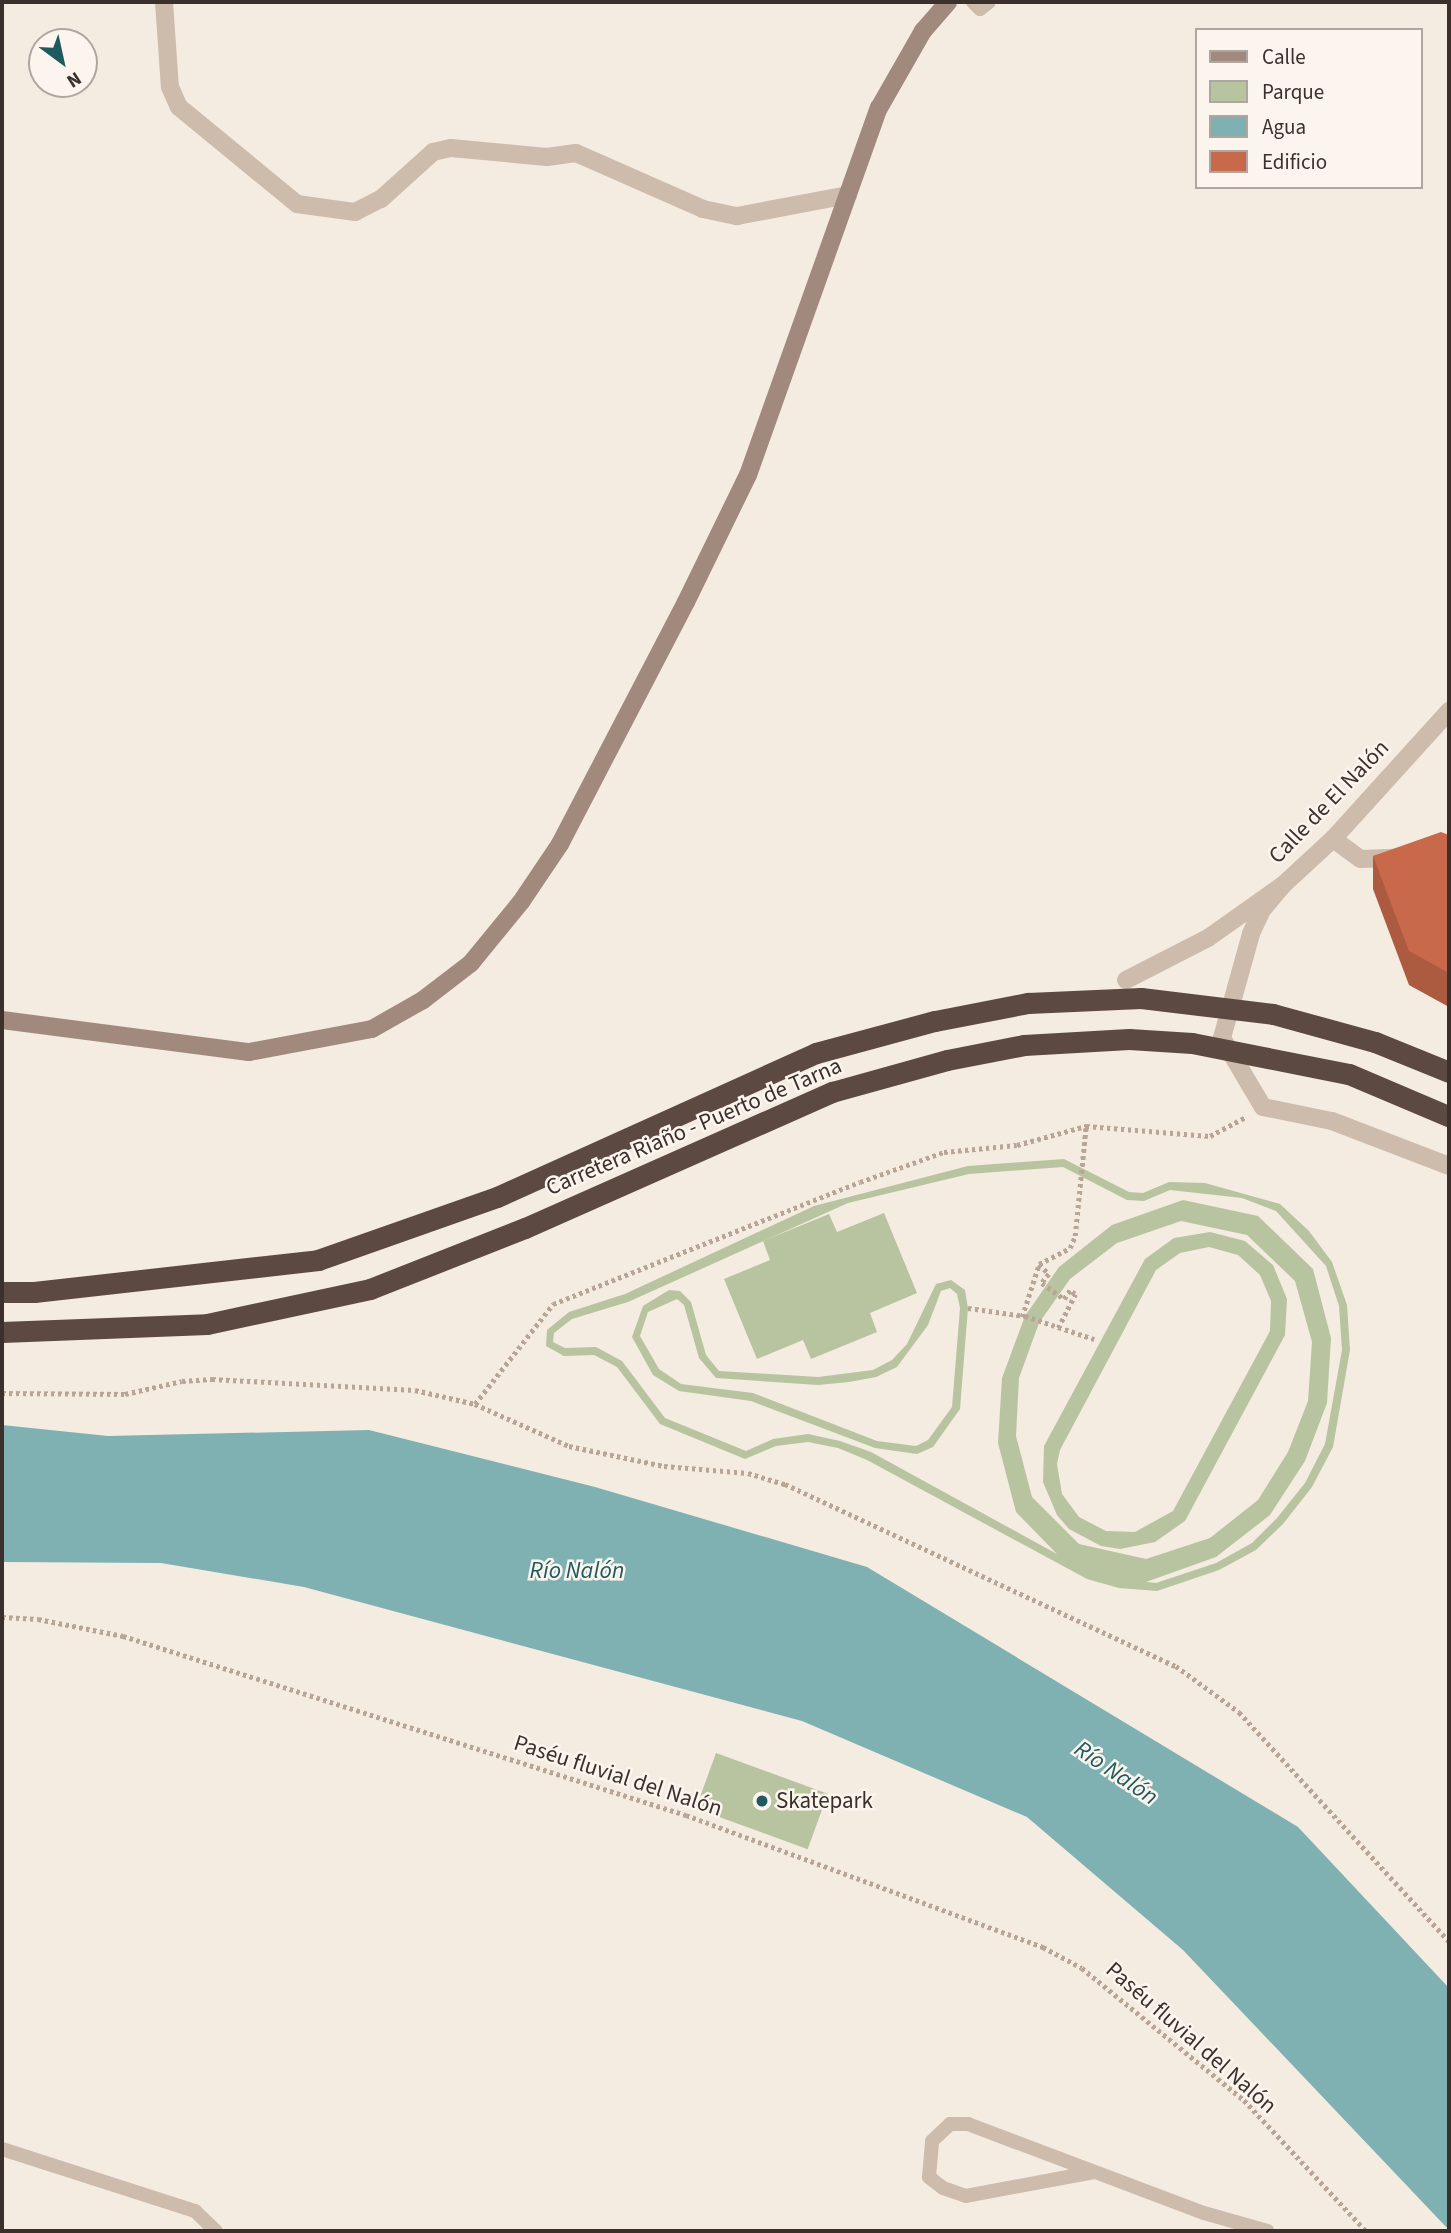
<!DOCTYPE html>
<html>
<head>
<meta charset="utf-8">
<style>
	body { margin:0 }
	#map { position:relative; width:1451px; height:2233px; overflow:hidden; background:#f4ebe1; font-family:"Source Sans 3",sans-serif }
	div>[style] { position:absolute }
	.green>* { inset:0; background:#b8c4a0; transform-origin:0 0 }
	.water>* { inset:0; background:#7fb0b2 }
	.path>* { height:4.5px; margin-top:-2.25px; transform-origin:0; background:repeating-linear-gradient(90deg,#b9a596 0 3.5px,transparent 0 7px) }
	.service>* { height:14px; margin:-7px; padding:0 7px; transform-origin:7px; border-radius:7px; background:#cdbbac }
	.minor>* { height:18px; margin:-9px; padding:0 9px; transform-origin:9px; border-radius:9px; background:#cdbbac }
	.secondary>* { height:18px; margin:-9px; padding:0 9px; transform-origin:9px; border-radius:9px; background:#a18a7d }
	.motorway>* { height:21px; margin:-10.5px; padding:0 10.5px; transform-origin:10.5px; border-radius:10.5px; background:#5c4a42 }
	.motorway-bridge>* { height:21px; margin:-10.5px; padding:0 10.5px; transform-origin:10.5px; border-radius:10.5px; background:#5c4a42 }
	.wall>* { inset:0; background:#ac5a40 }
	.building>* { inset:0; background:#c8694b }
	.dots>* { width:19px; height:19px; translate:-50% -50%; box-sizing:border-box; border:4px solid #fbf5ee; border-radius:50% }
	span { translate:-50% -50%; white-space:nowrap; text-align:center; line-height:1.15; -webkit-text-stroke:5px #fbf5ee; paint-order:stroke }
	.street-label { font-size:23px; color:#3b302b }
	.poi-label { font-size:23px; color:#3b302b }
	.left { translate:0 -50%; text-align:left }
	.water-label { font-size:24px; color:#1f5a5e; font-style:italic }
	.frame { position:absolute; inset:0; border:4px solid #3b302b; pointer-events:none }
	.legend { position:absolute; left:1195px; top:28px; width:228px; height:161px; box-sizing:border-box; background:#fbf5ee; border:2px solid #aea6a0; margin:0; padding:9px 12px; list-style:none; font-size:21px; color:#3b302b }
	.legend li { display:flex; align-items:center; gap:14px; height:35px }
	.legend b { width:35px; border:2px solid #aea6a0 }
	.north { position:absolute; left:28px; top:28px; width:70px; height:70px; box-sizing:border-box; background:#fbf5ee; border:2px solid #aea6a0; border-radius:50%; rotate:147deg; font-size:19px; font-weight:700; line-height:28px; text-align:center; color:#3b302b }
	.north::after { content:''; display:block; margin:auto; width:24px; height:32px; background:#1f5a5e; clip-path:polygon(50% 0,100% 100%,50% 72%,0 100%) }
</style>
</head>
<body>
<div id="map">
	<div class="green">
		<i style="clip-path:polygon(evenodd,1064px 1159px,1129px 1192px,1143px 1193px,1169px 1182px,1205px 1183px,1280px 1204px,1309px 1231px,1332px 1262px,1347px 1305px,1350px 1350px,1333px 1447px,1312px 1487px,1283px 1524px,1256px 1550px,1219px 1570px,1157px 1591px,1119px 1588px,1087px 1579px,867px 1460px,838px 1448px,808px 1442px,776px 1446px,745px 1459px,660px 1424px,617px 1367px,594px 1355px,564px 1356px,546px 1346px,547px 1330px,569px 1312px,625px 1294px,814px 1206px,968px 1166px,1064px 1159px,1063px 1167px,1127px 1200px,1144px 1201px,1170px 1190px,1242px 1198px,1276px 1211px,1326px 1266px,1339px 1306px,1342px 1350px,1325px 1444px,1305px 1483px,1277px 1518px,1252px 1543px,1216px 1563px,1156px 1583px,1146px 1582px,1216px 1557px,1270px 1515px,1305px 1461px,1327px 1403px,1331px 1338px,1313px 1269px,1258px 1216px,1183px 1200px,1112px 1225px,1059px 1267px,1025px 1316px,1002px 1378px,998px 1443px,1016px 1512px,1057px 1554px,871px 1452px,840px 1441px,808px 1434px,773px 1439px,746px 1451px,665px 1418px,622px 1361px,596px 1347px,565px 1348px,553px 1342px,554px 1333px,572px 1319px,628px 1302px,848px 1203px,969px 1174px,1063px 1167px,1064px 1159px,1181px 1221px,1247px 1235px,1295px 1281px,1312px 1342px,1308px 1401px,1288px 1452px,1258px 1500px,1210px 1538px,1146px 1559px,1079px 1544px,1032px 1497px,1016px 1436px,1019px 1378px,1039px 1323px,1070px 1279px,1117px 1243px,1181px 1221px)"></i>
		<i style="clip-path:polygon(884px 1213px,917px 1293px,870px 1313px,877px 1332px,811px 1359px,803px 1340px,757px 1359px,724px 1279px,770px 1260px,763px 1241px,829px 1214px,837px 1232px)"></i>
		<i style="clip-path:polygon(evenodd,1210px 1232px,1245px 1241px,1273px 1265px,1287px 1299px,1285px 1335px,1185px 1521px,1155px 1542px,1120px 1549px,1101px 1546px,1069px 1529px,1057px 1515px,1043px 1482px,1044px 1446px,1145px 1259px,1174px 1238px,1210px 1232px,1209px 1247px,1238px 1255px,1260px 1275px,1271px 1301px,1270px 1331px,1173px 1511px,1135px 1532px,1106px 1531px,1079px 1517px,1062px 1494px,1057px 1464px,1060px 1450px,1156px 1270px,1180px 1253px,1209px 1247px)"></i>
		<i style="clip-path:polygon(evenodd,951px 1280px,965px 1290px,968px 1308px,960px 1409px,933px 1447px,917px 1454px,875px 1448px,751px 1401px,679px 1391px,653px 1375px,632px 1337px,643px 1306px,669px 1290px,680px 1291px,691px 1302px,706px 1355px,719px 1371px,818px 1377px,873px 1370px,892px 1360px,907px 1344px,936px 1284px,951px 1280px,950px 1288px,957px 1294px,960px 1308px,952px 1407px,928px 1440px,916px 1446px,877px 1441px,753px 1393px,681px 1384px,659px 1369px,640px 1336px,648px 1312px,677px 1299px,684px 1305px,699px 1358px,716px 1378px,818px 1385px,849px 1382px,876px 1377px,897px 1367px,928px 1325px,941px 1291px,950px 1288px)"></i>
		<i style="left:716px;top:1753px;width:119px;height:59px;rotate:20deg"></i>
	</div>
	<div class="water">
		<i style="clip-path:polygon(2px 1425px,108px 1436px,369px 1430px,595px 1487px,867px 1567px,1298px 1827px,1449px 1988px,1449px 2230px,1183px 1950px,1027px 1817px,802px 1721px,304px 1587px,161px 1563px,2px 1562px)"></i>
	</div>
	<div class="path">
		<i style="left:1039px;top:1264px;width:14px;rotate:45deg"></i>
		<i style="left:1049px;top:1274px;width:11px;rotate:128deg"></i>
		<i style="left:1042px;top:1283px;width:27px;rotate:36deg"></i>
		<i style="left:1064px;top:1299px;width:11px;rotate:-56deg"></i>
		<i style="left:968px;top:1308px;width:58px;rotate:8deg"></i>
		<i style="left:1025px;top:1316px;width:73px;rotate:18.4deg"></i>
		<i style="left:1022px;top:1317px;width:56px;rotate:-72.2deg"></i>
		<i style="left:1039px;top:1264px;width:35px;rotate:-27deg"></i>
		<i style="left:1070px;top:1248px;width:13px;rotate:-67deg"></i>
		<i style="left:1075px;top:1236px;width:111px;rotate:-84.3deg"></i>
		<i style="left:1058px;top:1328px;width:38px;rotate:-63deg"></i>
		<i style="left:1075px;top:1294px;width:6px;rotate:-149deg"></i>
		<i style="left:2px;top:1393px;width:123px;rotate:0.5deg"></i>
		<i style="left:125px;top:1394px;width:58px;rotate:-12.8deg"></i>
		<i style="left:182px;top:1381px;width:30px;rotate:-4deg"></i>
		<i style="left:212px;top:1379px;width:203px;rotate:3.1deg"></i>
		<i style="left:415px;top:1390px;width:62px;rotate:13.1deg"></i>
		<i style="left:475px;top:1404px;width:103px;rotate:24.1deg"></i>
		<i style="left:569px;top:1446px;width:97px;rotate:11.9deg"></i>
		<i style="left:664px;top:1466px;width:84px;rotate:4.8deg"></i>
		<i style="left:748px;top:1473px;width:39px;rotate:17deg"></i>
		<i style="left:785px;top:1484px;width:431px;rotate:25deg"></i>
		<i style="left:1176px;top:1666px;width:78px;rotate:36.1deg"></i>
		<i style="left:1239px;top:1712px;width:311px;rotate:47.5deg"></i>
		<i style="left:475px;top:1404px;width:127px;rotate:-52deg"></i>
		<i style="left:553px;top:1304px;width:330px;rotate:-21.7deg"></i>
		<i style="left:860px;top:1182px;width:89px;rotate:-19.7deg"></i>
		<i style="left:944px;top:1152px;width:73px;rotate:-5.5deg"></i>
		<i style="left:1017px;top:1145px;width:72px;rotate:-15.4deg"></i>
		<i style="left:1086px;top:1126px;width:124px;rotate:4.6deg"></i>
		<i style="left:1210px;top:1136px;width:40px;rotate:-28deg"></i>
		<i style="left:2px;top:1617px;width:36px;rotate:3deg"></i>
		<i style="left:38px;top:1619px;width:87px;rotate:11.3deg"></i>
		<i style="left:123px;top:1636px;width:591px;rotate:17.64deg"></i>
		<i style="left:686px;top:1815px;width:381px;rotate:20.3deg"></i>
		<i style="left:1043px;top:1947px;width:44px;rotate:28.3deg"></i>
		<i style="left:1082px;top:1968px;width:209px;rotate:39.2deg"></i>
		<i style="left:1244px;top:2100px;width:179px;rotate:47deg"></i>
	</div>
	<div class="service">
		<i style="left:973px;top:2px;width:10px;rotate:45deg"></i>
		<i style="left:980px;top:9px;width:11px;rotate:-38deg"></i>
		<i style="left:2px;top:2149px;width:203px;rotate:17.8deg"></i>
		<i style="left:195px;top:2211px;width:29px;rotate:44deg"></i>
		<i style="left:1094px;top:2172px;width:130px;rotate:169.4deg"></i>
		<i style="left:966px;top:2196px;width:24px;rotate:-161deg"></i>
		<i style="left:943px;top:2188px;width:18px;rotate:-142deg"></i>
		<i style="left:929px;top:2177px;width:36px;rotate:-85deg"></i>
		<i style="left:932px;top:2141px;width:25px;rotate:-43deg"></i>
		<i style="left:950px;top:2124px;width:18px"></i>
		<i style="left:968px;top:2124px;width:252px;rotate:20.7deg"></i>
		<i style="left:1204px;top:2213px;width:66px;rotate:15.9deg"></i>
	</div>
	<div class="minor">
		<i style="left:164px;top:2px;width:85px;rotate:86deg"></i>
		<i style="left:170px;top:87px;width:22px;rotate:66deg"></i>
		<i style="left:179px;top:107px;width:153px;rotate:39.4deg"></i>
		<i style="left:297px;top:204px;width:59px;rotate:7.9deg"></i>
		<i style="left:355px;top:212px;width:29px;rotate:-27deg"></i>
		<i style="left:381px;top:199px;width:70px;rotate:-42.1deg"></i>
		<i style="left:433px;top:152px;width:18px;rotate:-13deg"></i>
		<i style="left:451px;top:148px;width:96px;rotate:5.4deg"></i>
		<i style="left:547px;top:157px;width:29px;rotate:-8deg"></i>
		<i style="left:576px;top:153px;width:139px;rotate:23.8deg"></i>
		<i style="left:703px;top:209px;width:35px;rotate:12deg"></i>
		<i style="left:737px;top:216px;width:113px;rotate:-10.7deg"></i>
		<i style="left:1333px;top:839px;width:34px;rotate:36deg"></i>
		<i style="left:1361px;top:859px;width:34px;rotate:-2deg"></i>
		<i style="left:1283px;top:885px;width:33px;rotate:130deg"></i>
		<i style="left:1262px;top:910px;width:26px;rotate:115deg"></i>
		<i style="left:1251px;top:934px;width:108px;rotate:105.6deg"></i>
		<i style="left:1222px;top:1038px;width:80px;rotate:59.3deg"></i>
		<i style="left:1263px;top:1107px;width:70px;rotate:11.5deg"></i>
		<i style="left:1332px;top:1121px;width:125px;rotate:21deg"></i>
		<i style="left:1126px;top:980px;width:92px;rotate:-27.1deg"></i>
		<i style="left:1208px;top:938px;width:92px;rotate:-35.2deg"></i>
		<i style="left:1283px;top:885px;width:68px;rotate:-42.6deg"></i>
		<i style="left:1333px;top:839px;width:173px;rotate:-47.8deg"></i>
	</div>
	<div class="secondary">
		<i style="left:2px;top:1020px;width:249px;rotate:7.4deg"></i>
		<i style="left:249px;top:1052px;width:125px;rotate:-10.6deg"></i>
		<i style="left:372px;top:1029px;width:59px;rotate:-29.6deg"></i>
		<i style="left:423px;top:1000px;width:61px;rotate:-37.6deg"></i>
		<i style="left:471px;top:963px;width:79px;rotate:-50.7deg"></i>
		<i style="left:521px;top:902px;width:70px;rotate:-56.1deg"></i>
		<i style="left:560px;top:844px;width:273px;rotate:-62.5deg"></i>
		<i style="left:686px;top:602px;width:141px;rotate:-64deg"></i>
		<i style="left:748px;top:475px;width:390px;rotate:-70.4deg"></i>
		<i style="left:879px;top:108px;width:89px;rotate:-60.3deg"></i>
		<i style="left:923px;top:31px;width:38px;rotate:-49deg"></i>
	</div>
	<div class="motorway">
		<i style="left:2px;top:1292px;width:32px"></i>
		<i style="left:34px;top:1292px;width:286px;rotate:-6.4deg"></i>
		<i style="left:318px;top:1260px;width:190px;rotate:-19.4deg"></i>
		<i style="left:497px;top:1197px;width:350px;rotate:-24.3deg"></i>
		<i style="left:816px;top:1053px;width:123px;rotate:-15.1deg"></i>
		<i style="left:2px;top:1332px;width:205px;rotate:-2.2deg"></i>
		<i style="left:207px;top:1324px;width:167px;rotate:-12.1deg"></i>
		<i style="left:370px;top:1289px;width:167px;rotate:-21.5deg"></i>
		<i style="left:525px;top:1228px;width:336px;rotate:-23.9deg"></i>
		<i style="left:832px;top:1092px;width:119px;rotate:-15.5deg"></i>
	</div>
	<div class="motorway-bridge">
		<i style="left:935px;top:1021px;width:95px;rotate:-11deg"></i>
		<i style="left:1028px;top:1003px;width:113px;rotate:-2.5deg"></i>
		<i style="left:1141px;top:998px;width:133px;rotate:6.9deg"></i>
		<i style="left:1273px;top:1014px;width:106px;rotate:15.4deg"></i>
		<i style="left:1375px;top:1042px;width:80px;rotate:22.1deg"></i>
		<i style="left:947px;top:1060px;width:78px;rotate:-11deg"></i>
		<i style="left:1024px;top:1045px;width:105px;rotate:-3.3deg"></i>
		<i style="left:1129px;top:1039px;width:63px;rotate:3.6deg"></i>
		<i style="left:1192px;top:1043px;width:160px;rotate:11.2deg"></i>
		<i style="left:1349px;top:1074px;width:108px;rotate:23deg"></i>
	</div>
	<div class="wall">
		<i style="clip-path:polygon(1449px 835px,1449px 1007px,1409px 985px,1373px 889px,1373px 856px)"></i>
	</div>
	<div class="building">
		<i style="clip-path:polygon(1441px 832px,1449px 835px,1449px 973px,1409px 951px,1373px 856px)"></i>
	</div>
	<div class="dots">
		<i style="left:762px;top:1801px;background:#1f5a5e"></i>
	</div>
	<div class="street-label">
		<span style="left:1329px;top:802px;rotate:-46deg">Calle de El Nalón</span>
		<span style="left:694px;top:1127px;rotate:-23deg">Carretera Riaño - Puerto de Tarna</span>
		<span style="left:618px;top:1776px;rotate:18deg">Paséu fluvial del Nalón</span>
		<span style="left:1191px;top:2038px;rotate:41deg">Paséu fluvial del Nalón</span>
	</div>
	<div class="poi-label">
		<span class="left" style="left:776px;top:1801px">Skatepark</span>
	</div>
	<div class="water-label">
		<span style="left:577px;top:1571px">Río Nalón</span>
		<span style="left:1116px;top:1773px;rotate:34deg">Río Nalón</span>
	</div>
	<div class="frame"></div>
	<ul class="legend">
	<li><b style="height:9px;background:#a18a7d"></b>Calle</li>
	<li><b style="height:19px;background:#b8c4a0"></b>Parque</li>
	<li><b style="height:19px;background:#7fb0b2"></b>Agua</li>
	<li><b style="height:19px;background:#c8694b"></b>Edificio</li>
	</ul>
	<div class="north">N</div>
</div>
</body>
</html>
